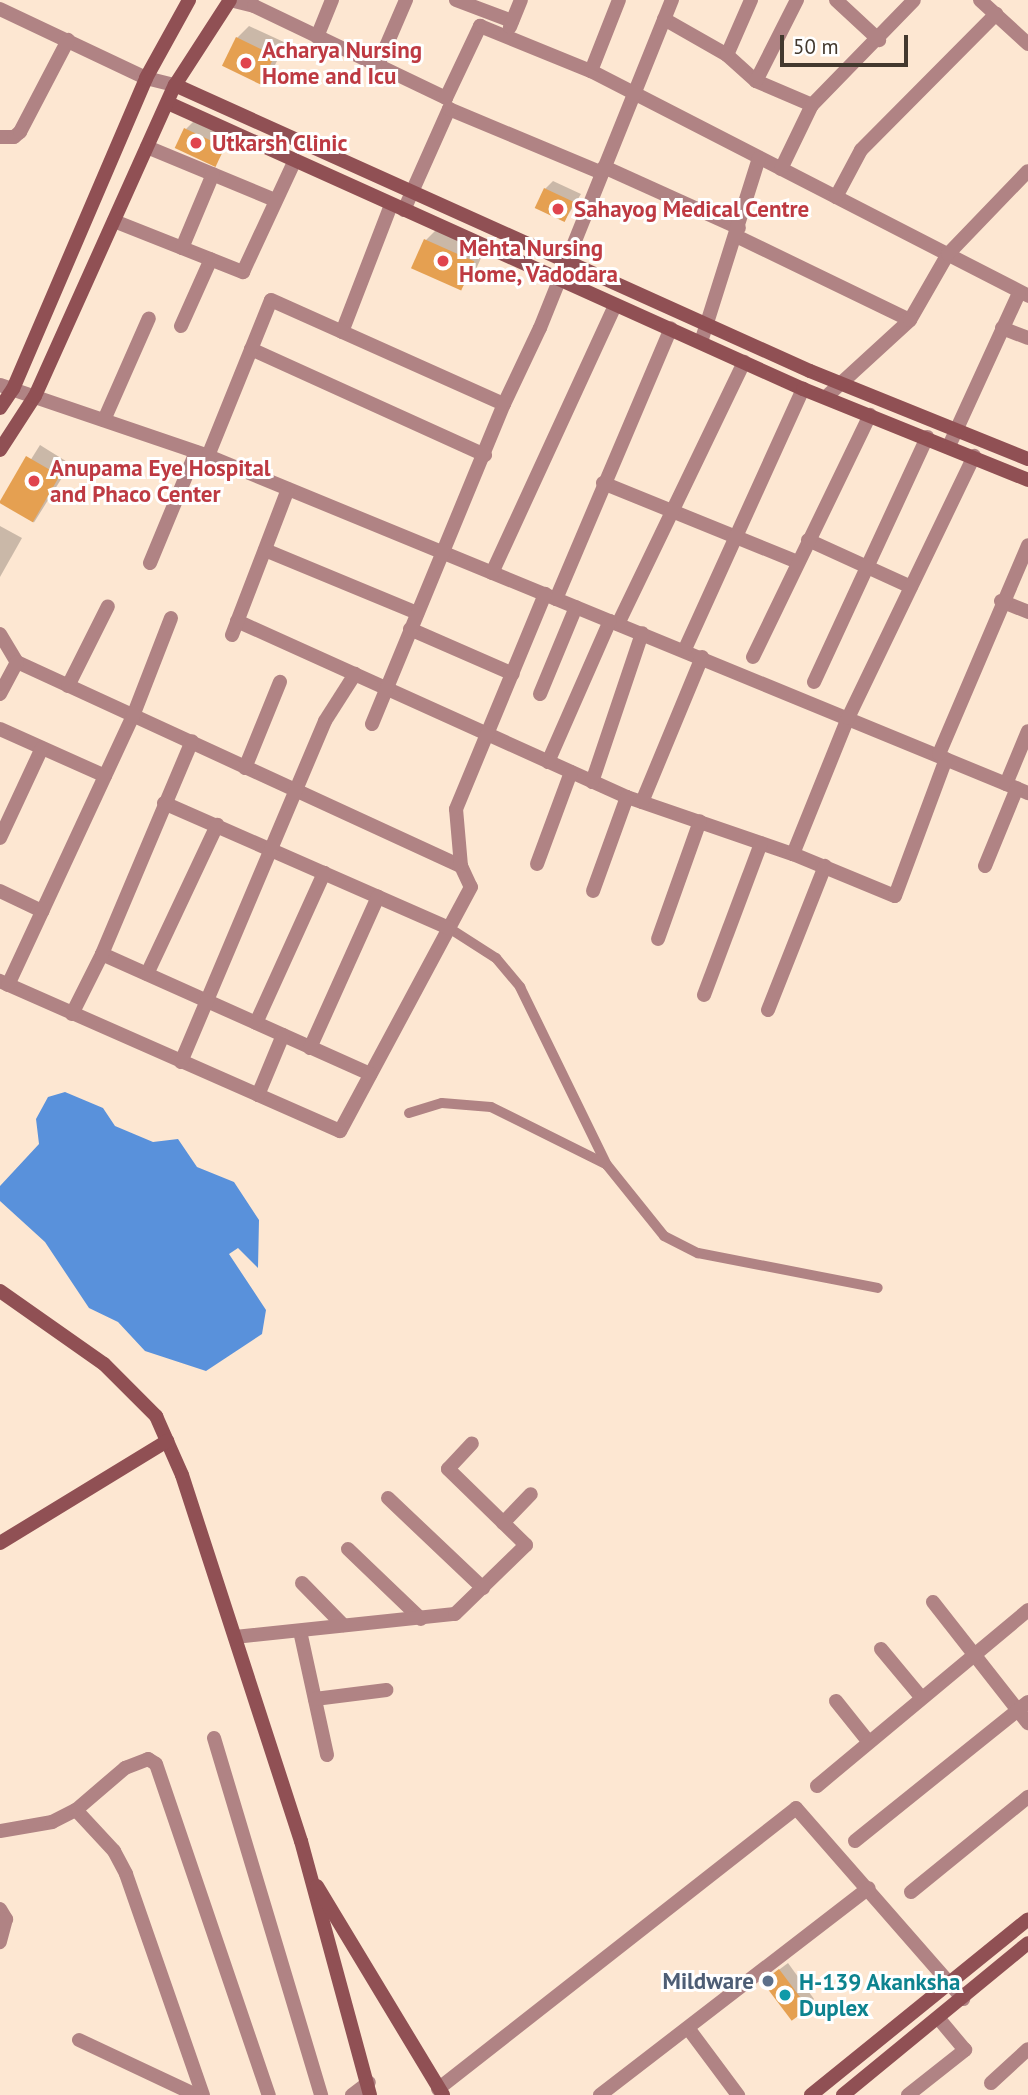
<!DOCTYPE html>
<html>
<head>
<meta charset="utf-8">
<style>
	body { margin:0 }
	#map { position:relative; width:1028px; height:2095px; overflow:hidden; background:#fde7d2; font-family:"PT Sans",sans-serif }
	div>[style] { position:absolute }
	.water>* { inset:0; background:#5991db }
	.shadow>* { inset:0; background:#0003; transform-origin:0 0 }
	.building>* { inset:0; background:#e5a051; transform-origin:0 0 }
	.lane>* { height:10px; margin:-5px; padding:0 5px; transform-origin:5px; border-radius:5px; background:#b08384 }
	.street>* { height:14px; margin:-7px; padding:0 7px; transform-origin:7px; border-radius:7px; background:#b08384 }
	.secondary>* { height:14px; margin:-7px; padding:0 7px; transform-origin:7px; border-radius:7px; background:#905054 }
	.dots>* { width:19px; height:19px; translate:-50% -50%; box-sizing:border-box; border:4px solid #fff; border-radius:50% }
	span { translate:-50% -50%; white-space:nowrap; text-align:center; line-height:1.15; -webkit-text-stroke:6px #fff; paint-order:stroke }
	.health-label { font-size:23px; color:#be3a42; font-weight:700 }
	.left { translate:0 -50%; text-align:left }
	.service-label { font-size:23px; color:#4e5e75; font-weight:700 }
	.right { translate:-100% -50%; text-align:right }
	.culture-label { font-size:23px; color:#0d838f; font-weight:700 }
	.scale { position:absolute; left:780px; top:35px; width:128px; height:32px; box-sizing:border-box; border:4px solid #43392e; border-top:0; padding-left:9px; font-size:21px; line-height:24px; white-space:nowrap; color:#43392e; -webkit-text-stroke:5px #fff; paint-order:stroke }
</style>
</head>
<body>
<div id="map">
	<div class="water">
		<i style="clip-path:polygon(65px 1092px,103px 1108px,115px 1126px,153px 1142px,178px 1139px,197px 1167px,234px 1182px,259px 1220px,258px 1268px,238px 1248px,229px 1254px,266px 1310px,262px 1334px,206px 1371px,145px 1351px,118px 1322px,89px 1308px,45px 1242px,0 1201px,0 1186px,39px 1144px,36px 1119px,48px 1097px)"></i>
	</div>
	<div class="shadow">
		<i style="clip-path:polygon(249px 26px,286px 43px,272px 71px,260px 83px,237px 38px)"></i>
		<i style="clip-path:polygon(194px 121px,231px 139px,216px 163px,186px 129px)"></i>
		<i style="clip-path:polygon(553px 181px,581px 194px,565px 220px,545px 189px)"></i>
		<i style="clip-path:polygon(438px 228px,485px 249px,473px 276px,461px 288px,414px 267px,426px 240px)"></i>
		<i style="left:40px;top:445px;width:36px;height:69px;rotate:32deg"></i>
		<i style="clip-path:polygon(0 526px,22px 538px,0 577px)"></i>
		<i style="clip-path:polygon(788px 1963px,814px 1999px,807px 2007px,772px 1975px)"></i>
	</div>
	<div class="building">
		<i style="left:236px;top:37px;width:43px;height:32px;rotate:26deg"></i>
		<i style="left:184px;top:128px;width:45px;height:22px;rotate:25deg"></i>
		<i style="left:544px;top:188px;width:33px;height:22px;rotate:25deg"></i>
		<i style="left:424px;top:239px;width:55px;height:32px;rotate:24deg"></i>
		<i style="left:26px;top:456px;width:39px;height:54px;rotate:30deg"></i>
		<i style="left:779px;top:1969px;width:49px;height:21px;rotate:53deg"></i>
	</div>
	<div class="lane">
		<i style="left:449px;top:928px;width:56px;rotate:32.6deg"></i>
		<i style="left:496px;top:958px;width:38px;rotate:50deg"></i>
		<i style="left:520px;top:987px;width:198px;rotate:64deg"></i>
		<i style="left:607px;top:1165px;width:91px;rotate:51.2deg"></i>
		<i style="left:664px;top:1236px;width:38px;rotate:27deg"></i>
		<i style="left:698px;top:1253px;width:183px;rotate:11deg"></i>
		<i style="left:409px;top:1113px;width:34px;rotate:-17deg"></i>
		<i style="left:442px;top:1103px;width:49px;rotate:4.7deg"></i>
		<i style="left:491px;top:1107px;width:128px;rotate:26.4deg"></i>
	</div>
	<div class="street">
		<i style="left:230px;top:0;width:25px;rotate:14deg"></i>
		<i style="left:254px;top:6px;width:213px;rotate:25.6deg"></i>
		<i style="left:446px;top:98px;width:80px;rotate:-64.7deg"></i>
		<i style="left:480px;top:26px;width:120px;rotate:22.1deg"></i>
		<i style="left:591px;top:71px;width:492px;rotate:27.2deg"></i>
		<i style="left:456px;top:0;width:60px;rotate:20.6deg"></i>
		<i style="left:836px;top:0;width:59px;rotate:42.9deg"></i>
		<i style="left:980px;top:0;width:65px;rotate:42.5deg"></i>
		<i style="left:0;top:9px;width:161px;rotate:25.3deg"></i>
		<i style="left:146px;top:78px;width:30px;rotate:14deg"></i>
		<i style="left:664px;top:19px;width:73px;rotate:29.7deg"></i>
		<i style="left:727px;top:55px;width:39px;rotate:42deg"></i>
		<i style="left:756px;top:81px;width:61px;rotate:23.2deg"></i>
		<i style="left:510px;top:27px;width:29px;rotate:-68deg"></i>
		<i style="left:317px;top:37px;width:40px;rotate:-68deg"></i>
		<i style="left:727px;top:55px;width:60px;rotate:-66.4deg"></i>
		<i style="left:378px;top:65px;width:71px;rotate:-66.7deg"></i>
		<i style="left:591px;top:71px;width:76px;rotate:-68.5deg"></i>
		<i style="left:756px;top:81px;width:91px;rotate:-63.2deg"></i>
		<i style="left:0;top:137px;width:14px"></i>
		<i style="left:14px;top:137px;width:8px;rotate:-40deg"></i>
		<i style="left:20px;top:132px;width:104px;rotate:-62.4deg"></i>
		<i style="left:147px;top:147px;width:139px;rotate:22.5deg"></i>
		<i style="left:604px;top:167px;width:148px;rotate:24.3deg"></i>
		<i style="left:781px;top:169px;width:71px;rotate:-64.2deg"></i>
		<i style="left:812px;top:105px;width:146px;rotate:-45.8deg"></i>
		<i style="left:836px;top:197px;width:53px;rotate:-62deg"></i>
		<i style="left:861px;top:150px;width:192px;rotate:-45.2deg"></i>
		<i style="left:404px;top:210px;width:111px;rotate:-66deg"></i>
		<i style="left:449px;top:109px;width:166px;rotate:22.7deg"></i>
		<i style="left:114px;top:221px;width:139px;rotate:21.6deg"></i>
		<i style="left:243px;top:272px;width:123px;rotate:-65.1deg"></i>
		<i style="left:736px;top:236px;width:193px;rotate:25.8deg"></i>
		<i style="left:182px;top:248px;width:80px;rotate:-67.3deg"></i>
		<i style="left:181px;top:326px;width:73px;rotate:-65.9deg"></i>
		<i style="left:1002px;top:328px;width:28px;rotate:21deg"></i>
		<i style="left:342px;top:332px;width:136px;rotate:-68.9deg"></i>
		<i style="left:701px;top:342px;width:193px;rotate:-72.5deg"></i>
		<i style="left:251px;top:349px;width:257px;rotate:24.4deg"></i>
		<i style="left:0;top:385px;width:220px;rotate:18.8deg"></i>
		<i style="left:208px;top:456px;width:887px;rotate:22.34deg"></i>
		<i style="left:826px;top:397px;width:114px;rotate:-42.5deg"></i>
		<i style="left:910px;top:320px;width:76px;rotate:-60.1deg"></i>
		<i style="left:948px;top:254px;width:115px;rotate:-46.1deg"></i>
		<i style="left:104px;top:420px;width:111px;rotate:-66.2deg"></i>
		<i style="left:949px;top:446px;width:168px;rotate:-65.4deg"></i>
		<i style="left:208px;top:456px;width:168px;rotate:-68deg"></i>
		<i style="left:271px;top:300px;width:255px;rotate:24.1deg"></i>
		<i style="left:603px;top:483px;width:210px;rotate:22.1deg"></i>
		<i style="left:808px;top:540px;width:113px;rotate:24.5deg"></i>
		<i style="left:265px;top:550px;width:165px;rotate:22.5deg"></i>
		<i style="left:150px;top:563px;width:120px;rotate:-67.5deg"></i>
		<i style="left:492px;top:573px;width:295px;rotate:-65.3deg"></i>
		<i style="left:556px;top:599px;width:294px;rotate:-67deg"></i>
		<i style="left:1001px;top:601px;width:29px;rotate:22deg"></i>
		<i style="left:237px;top:621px;width:428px;rotate:24.3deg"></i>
		<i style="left:627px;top:797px;width:176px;rotate:19deg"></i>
		<i style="left:793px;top:854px;width:110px;rotate:22.4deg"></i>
		<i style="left:895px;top:896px;width:146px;rotate:-69.6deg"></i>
		<i style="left:618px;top:624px;width:291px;rotate:-64.3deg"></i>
		<i style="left:410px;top:629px;width:112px;rotate:23.6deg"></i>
		<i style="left:0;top:634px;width:33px;rotate:59deg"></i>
		<i style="left:17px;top:662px;width:489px;rotate:24.7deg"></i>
		<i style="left:461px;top:866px;width:23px;rotate:65deg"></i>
		<i style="left:471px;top:887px;width:277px;rotate:118.2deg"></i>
		<i style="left:340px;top:1131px;width:372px;rotate:-156.2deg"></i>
		<i style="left:232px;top:635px;width:156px;rotate:-69deg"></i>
		<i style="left:685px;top:649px;width:286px;rotate:-65.6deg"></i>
		<i style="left:753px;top:657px;width:269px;rotate:-64.2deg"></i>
		<i style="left:814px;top:682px;width:270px;rotate:-65.2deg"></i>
		<i style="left:68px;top:686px;width:89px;rotate:-63.4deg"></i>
		<i style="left:0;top:694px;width:36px;rotate:-62deg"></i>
		<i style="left:540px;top:694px;width:94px;rotate:-67.5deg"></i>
		<i style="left:372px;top:724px;width:346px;rotate:-67.6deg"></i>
		<i style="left:504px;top:404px;width:84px;rotate:-64.7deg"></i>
		<i style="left:540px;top:328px;width:354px;rotate:-68.1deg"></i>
		<i style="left:0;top:729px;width:115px;rotate:24.1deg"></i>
		<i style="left:939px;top:754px;width:227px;rotate:-66.9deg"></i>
		<i style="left:548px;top:762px;width:154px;rotate:-66.3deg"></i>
		<i style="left:245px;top:768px;width:93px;rotate:-67.9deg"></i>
		<i style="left:592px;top:782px;width:157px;rotate:-71.4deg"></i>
		<i style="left:1006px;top:784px;width:57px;rotate:-67.5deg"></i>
		<i style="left:642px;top:802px;width:157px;rotate:-67.5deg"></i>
		<i style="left:164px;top:803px;width:311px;rotate:23.7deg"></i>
		<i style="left:0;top:838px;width:99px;rotate:-65deg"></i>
		<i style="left:793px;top:854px;width:147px;rotate:-68deg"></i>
		<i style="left:848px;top:718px;width:291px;rotate:-64.3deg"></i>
		<i style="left:537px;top:864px;width:98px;rotate:-69.7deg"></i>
		<i style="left:461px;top:866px;width:57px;rotate:-95deg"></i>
		<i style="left:456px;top:809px;width:233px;rotate:-67.5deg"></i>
		<i style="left:985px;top:866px;width:84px;rotate:-67.7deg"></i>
		<i style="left:0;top:891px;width:47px;rotate:25.5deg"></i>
		<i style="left:593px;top:891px;width:100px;rotate:-70.1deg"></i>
		<i style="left:658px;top:939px;width:125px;rotate:-70.4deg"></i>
		<i style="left:102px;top:954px;width:294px;rotate:24.1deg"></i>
		<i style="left:147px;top:974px;width:165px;rotate:-64.8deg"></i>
		<i style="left:8px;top:985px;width:297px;rotate:-65.1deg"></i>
		<i style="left:133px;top:716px;width:105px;rotate:-68.8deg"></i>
		<i style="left:704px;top:995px;width:162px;rotate:-69.4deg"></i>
		<i style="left:768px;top:1010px;width:155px;rotate:-68.4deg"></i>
		<i style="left:72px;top:1014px;width:67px;rotate:-63.4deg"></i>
		<i style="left:102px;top:954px;width:231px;rotate:-67.1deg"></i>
		<i style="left:256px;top:1023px;width:165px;rotate:-65.6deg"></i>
		<i style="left:310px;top:1048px;width:166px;rotate:-65.8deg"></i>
		<i style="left:181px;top:1062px;width:370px;rotate:-67.1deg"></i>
		<i style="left:325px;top:721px;width:56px;rotate:-57.4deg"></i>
		<i style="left:258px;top:1095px;width:65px;rotate:-67.4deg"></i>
		<i style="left:388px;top:1498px;width:131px;rotate:43.5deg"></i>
		<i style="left:503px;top:1523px;width:40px;rotate:-46deg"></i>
		<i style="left:348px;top:1549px;width:101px;rotate:43.8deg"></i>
		<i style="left:302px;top:1583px;width:59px;rotate:45.7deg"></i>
		<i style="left:933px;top:1602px;width:154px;rotate:51.9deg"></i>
		<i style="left:300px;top:1631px;width:127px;rotate:77.7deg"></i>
		<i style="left:235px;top:1637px;width:221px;rotate:-6deg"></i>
		<i style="left:455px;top:1614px;width:99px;rotate:-44.2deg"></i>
		<i style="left:526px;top:1545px;width:109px;rotate:-135.7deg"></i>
		<i style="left:448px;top:1469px;width:35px;rotate:-47deg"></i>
		<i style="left:881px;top:1649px;width:62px;rotate:50.2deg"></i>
		<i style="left:315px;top:1699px;width:72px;rotate:-7.2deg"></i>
		<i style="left:836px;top:1701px;width:51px;rotate:51.3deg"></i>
		<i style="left:214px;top:1738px;width:373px;rotate:73.3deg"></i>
		<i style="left:817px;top:1786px;width:275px;rotate:-39.8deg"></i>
		<i style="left:76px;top:1810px;width:56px;rotate:47.2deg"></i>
		<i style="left:114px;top:1851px;width:26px;rotate:62deg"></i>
		<i style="left:126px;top:1874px;width:234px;rotate:70.8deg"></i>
		<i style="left:0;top:1831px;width:53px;rotate:-9.8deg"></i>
		<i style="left:52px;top:1822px;width:27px;rotate:-27deg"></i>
		<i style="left:76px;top:1810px;width:65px;rotate:-40.6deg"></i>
		<i style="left:125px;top:1768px;width:25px;rotate:-21deg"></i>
		<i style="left:148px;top:1759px;width:9px;rotate:32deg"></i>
		<i style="left:156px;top:1764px;width:350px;rotate:71.2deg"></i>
		<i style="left:855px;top:1841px;width:222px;rotate:-38.8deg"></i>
		<i style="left:911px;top:1892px;width:151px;rotate:-39.1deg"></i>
		<i style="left:0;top:1909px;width:12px;rotate:59deg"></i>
		<i style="left:6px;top:1919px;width:24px;rotate:105deg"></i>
		<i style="left:688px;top:2028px;width:84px;rotate:53.3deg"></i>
		<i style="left:79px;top:2040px;width:129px;rotate:25.2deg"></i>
		<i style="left:991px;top:2083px;width:50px;rotate:-42.6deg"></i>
		<i style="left:438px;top:2089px;width:455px;rotate:-38.1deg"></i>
		<i style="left:796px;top:1808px;width:254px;rotate:48.8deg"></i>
		<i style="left:352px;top:2095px;width:21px;rotate:-37deg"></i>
		<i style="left:600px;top:2095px;width:339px;rotate:-37.6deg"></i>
		<i style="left:908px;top:2095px;width:73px;rotate:-38.3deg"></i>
		<i style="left:965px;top:2050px;width:40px;rotate:-130deg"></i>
	</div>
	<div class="secondary">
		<i style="left:175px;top:85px;width:696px;rotate:24.25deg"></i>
		<i style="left:810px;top:371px;width:235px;rotate:22deg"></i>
		<i style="left:168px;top:103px;width:696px;rotate:24.25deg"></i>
		<i style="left:803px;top:389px;width:243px;rotate:22deg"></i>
		<i style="left:0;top:408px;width:23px;rotate:-56deg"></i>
		<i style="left:13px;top:389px;width:338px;rotate:-66.8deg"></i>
		<i style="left:146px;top:78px;width:89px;rotate:-61.1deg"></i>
		<i style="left:0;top:450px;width:64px;rotate:-57.1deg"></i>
		<i style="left:35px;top:396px;width:341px;rotate:-65.8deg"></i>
		<i style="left:175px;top:85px;width:101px;rotate:-57.1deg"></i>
		<i style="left:0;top:1291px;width:127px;rotate:35.1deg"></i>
		<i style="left:104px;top:1364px;width:74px;rotate:45deg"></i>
		<i style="left:156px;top:1416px;width:64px;rotate:66.2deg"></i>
		<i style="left:182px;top:1475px;width:385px;rotate:72deg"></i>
		<i style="left:301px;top:1841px;width:263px;rotate:74.8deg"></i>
		<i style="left:0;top:1543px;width:196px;rotate:-31.4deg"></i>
		<i style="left:317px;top:1886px;width:244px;rotate:58.9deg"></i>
		<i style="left:811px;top:2095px;width:279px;rotate:-39deg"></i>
		<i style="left:843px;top:2095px;width:239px;rotate:-39.4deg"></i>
	</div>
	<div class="dots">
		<i style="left:246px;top:63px;background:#e0444e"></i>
		<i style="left:196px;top:143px;background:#e0444e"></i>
		<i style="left:558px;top:209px;background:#e0444e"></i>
		<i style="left:443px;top:261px;background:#e0444e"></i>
		<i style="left:34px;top:481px;background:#e0444e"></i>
		<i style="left:768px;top:1981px;background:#5c6f8a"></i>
		<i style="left:785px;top:1995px;background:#0f9aa8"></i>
	</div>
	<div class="health-label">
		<span class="left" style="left:262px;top:63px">Acharya Nursing<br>Home and Icu</span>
		<span class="left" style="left:212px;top:143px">Utkarsh Clinic</span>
		<span class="left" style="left:574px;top:209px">Sahayog Medical Centre</span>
		<span class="left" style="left:459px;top:261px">Mehta Nursing<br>Home, Vadodara</span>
		<span class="left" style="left:50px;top:481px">Anupama Eye Hospital<br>and Phaco Center</span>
	</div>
	<div class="service-label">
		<span class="right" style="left:754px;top:1981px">Mildware</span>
	</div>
	<div class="culture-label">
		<span class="left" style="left:799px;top:1995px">H-139 Akanksha<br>Duplex</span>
	</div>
	<div class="scale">50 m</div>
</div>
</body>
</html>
